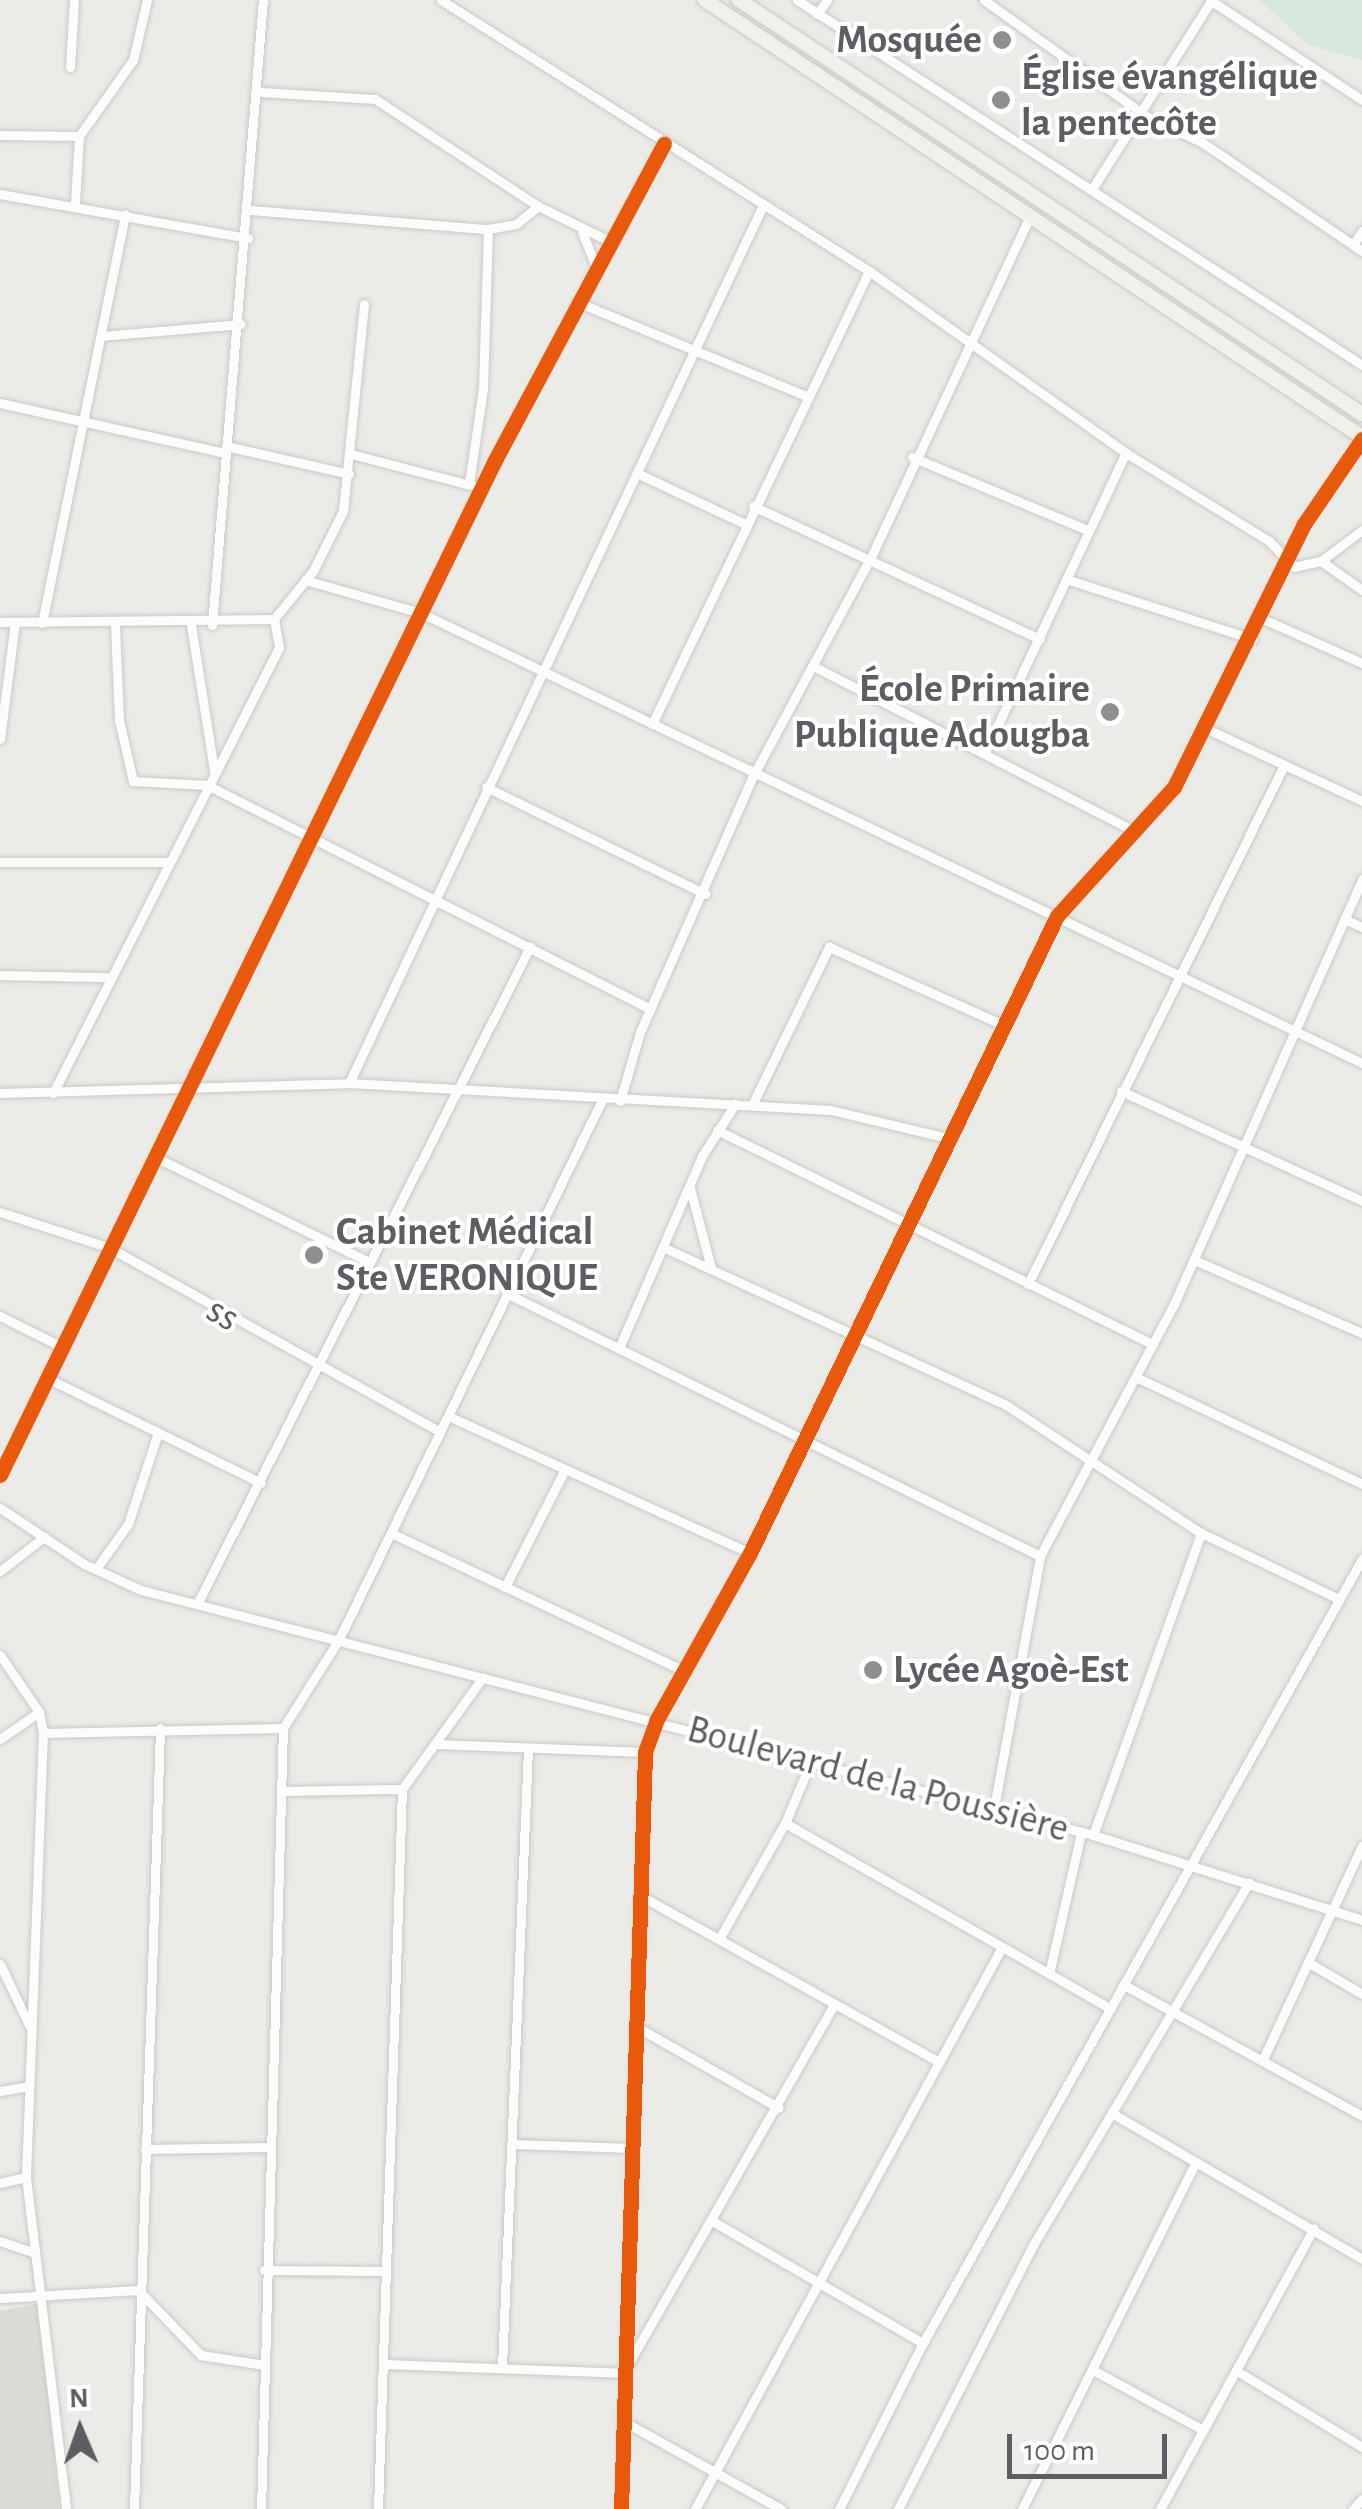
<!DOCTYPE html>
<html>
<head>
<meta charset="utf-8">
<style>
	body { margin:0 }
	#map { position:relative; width:1362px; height:2509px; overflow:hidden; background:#ebece7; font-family:"Alegreya Sans",sans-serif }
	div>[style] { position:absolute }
	.education>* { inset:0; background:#dbdcd5 }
	.green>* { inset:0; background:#d6e7db }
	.roads { filter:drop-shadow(0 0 2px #c9c9c9) drop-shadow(0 0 2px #c9c9c9) }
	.street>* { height:9px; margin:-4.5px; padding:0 4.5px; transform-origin:4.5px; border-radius:4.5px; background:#fcfcfb }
	.primary>* { height:14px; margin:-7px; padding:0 7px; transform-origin:7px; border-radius:7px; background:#eff2e8 }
	.cycleway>* { height:15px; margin:-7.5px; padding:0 7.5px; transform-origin:7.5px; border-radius:7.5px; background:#e8590c }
	.dots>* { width:28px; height:28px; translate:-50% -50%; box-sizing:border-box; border:5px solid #fff; border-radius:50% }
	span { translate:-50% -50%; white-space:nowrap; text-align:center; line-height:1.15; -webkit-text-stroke:8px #fff; paint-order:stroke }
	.poi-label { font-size:40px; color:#5d5d64; font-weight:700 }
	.right { translate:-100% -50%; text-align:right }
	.left { translate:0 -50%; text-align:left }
	.street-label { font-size:40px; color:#5d5d64 }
	.north { position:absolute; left:30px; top:2379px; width:100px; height:100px; -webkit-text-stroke:8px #fff; paint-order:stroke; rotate:358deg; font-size:28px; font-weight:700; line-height:40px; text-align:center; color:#5d5d64 }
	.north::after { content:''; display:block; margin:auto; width:35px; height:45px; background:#5d5d64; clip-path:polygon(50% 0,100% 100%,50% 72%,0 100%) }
	.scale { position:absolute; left:1007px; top:2434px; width:160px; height:45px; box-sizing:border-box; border:5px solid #5d5d64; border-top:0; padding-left:12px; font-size:30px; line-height:35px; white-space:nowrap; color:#5d5d64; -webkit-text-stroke:8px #fff; paint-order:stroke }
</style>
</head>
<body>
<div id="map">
	<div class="education">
		<i style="clip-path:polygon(40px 2303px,59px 2509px,0 2509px,0 2311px)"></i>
	</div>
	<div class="green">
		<i style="clip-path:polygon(1260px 0,1362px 0,1362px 60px,1307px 44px)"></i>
	</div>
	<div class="roads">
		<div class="street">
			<i style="left:441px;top:0;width:507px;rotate:32.34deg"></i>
			<i style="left:869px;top:271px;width:315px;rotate:35.3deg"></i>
			<i style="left:1126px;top:453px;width:168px;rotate:31.6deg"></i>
			<i style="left:1269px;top:541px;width:36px;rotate:46deg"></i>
			<i style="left:1294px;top:567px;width:28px;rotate:-13deg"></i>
			<i style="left:1321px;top:561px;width:51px;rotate:-37.1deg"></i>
			<i style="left:797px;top:0;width:673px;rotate:32.86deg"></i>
			<i style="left:984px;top:0;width:199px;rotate:35.6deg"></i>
			<i style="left:1146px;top:116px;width:63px;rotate:25.3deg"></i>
			<i style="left:1203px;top:143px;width:192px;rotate:34.2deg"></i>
			<i style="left:1210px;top:0;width:182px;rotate:33.3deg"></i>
			<i style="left:817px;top:14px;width:17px;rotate:-54deg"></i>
			<i style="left:70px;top:67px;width:67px;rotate:-86.6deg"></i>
			<i style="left:262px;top:92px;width:113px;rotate:3.5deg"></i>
			<i style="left:375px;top:99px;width:195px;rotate:33.3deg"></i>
			<i style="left:538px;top:206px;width:79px;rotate:26.2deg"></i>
			<i style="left:0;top:135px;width:79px;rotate:0.7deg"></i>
			<i style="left:1094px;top:186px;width:219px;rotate:-57.7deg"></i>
			<i style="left:0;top:194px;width:252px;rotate:10.1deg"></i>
			<i style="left:75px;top:203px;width:67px;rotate:-86.6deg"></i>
			<i style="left:79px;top:136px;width:93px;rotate:-54.6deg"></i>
			<i style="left:133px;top:60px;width:62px;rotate:-76.9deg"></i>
			<i style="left:250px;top:210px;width:239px;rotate:4.6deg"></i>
			<i style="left:488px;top:229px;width:28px;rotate:-10deg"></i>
			<i style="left:516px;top:224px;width:28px;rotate:-39deg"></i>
			<i style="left:582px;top:232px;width:37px;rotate:68deg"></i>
			<i style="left:1353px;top:245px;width:17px;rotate:-57deg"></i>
			<i style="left:577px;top:302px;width:245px;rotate:22.3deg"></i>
			<i style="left:101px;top:336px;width:140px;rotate:-4.9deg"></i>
			<i style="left:0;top:403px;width:230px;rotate:12.5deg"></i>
			<i style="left:226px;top:446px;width:126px;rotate:12.8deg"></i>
			<i style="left:351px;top:454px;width:127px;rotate:14.6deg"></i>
			<i style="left:912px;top:457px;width:190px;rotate:22.6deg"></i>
			<i style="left:641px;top:475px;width:115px;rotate:25.2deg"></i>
			<i style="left:469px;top:484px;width:97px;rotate:-81.7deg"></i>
			<i style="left:483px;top:388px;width:159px;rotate:-88.2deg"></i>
			<i style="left:753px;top:506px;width:316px;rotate:24.9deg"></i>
			<i style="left:1321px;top:561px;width:50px;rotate:35.3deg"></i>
			<i style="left:1066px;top:579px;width:196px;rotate:17.8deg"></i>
			<i style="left:305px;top:580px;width:121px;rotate:15.9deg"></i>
			<i style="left:421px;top:613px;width:1043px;rotate:25.56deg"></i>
			<i style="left:1263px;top:619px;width:108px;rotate:24deg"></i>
			<i style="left:0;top:622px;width:274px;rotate:-0.6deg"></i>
			<i style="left:274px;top:619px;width:62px;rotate:-50.9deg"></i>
			<i style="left:313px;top:571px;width:67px;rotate:-63.4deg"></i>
			<i style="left:343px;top:511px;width:208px;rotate:-84.2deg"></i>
			<i style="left:42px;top:623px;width:417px;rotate:-78.5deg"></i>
			<i style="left:115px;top:625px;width:95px;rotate:87.6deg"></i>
			<i style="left:119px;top:720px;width:63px;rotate:77.1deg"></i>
			<i style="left:133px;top:781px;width:74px;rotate:3.1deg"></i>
			<i style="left:207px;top:785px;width:496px;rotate:26.8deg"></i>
			<i style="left:191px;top:625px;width:147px;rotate:81deg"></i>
			<i style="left:212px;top:625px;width:627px;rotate:-85.34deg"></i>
			<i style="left:815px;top:667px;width:361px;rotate:27.2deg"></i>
			<i style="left:652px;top:724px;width:502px;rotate:-64.4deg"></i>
			<i style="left:1207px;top:729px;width:171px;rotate:24.9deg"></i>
			<i style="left:0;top:739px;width:118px;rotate:-82.7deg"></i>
			<i style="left:985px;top:752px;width:331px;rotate:-64.8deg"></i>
			<i style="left:486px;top:787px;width:244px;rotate:26deg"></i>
			<i style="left:0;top:862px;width:167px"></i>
			<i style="left:1344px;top:919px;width:20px;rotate:24deg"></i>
			<i style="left:0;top:975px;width:108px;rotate:1.1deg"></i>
			<i style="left:349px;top:1083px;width:971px;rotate:-64.75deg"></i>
			<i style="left:1121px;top:1091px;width:265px;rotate:24.5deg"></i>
			<i style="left:0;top:1093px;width:349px;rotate:-1.6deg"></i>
			<i style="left:349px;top:1083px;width:483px;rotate:3.2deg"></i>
			<i style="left:831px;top:1110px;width:119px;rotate:13.6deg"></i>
			<i style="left:53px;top:1093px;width:500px;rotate:-63.1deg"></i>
			<i style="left:279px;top:647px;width:28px;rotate:-100deg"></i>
			<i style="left:620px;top:1101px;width:72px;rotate:-73.8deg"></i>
			<i style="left:640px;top:1032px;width:282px;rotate:-66.2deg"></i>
			<i style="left:754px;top:774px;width:247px;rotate:-61.7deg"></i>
			<i style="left:871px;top:557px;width:376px;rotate:-65deg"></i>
			<i style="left:752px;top:1105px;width:176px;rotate:-64deg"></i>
			<i style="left:829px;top:947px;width:191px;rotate:24.1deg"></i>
			<i style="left:717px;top:1130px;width:486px;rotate:26.2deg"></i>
			<i style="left:155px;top:1157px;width:238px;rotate:26.1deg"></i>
			<i style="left:690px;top:1188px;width:83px;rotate:75.3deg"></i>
			<i style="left:0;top:1212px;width:116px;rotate:18.1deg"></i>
			<i style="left:110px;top:1248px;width:378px;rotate:29.1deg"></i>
			<i style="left:667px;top:1249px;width:373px;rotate:24.7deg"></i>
			<i style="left:1006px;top:1405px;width:233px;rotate:33.3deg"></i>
			<i style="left:1201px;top:1533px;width:153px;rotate:25.6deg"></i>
			<i style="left:1194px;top:1260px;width:183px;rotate:23.5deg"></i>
			<i style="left:1028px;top:1284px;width:579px;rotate:-63.74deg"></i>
			<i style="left:508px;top:1294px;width:593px;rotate:26.22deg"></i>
			<i style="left:0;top:1316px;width:69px;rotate:26.6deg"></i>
			<i style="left:619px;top:1348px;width:209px;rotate:-66.6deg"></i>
			<i style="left:702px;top:1156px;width:62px;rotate:-57.6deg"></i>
			<i style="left:47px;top:1378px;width:238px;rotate:26.1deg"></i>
			<i style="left:1138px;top:1378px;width:248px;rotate:25.3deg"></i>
			<i style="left:448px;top:1416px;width:332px;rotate:24.4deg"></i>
			<i style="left:0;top:1475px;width:1127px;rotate:-64deg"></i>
			<i style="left:494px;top:462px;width:361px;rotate:-61.9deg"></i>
			<i style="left:0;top:1508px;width:101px;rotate:33.7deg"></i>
			<i style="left:84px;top:1564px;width:63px;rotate:24.5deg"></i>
			<i style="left:141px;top:1590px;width:983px;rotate:14.43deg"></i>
			<i style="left:1093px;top:1835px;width:282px;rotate:17.5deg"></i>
			<i style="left:391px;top:1533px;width:326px;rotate:25.2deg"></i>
			<i style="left:96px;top:1569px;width:55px;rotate:-54.6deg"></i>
			<i style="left:128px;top:1524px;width:96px;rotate:-71.8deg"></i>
			<i style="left:0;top:1571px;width:56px;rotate:-37.7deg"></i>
			<i style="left:505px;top:1587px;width:132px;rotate:-63deg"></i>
			<i style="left:197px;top:1604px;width:737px;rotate:-63.12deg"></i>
			<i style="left:0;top:1655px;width:69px;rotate:55.6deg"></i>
			<i style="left:39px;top:1712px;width:21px;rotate:79deg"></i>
			<i style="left:43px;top:1733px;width:444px;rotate:92.2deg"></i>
			<i style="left:26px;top:2177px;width:334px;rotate:83.1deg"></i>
			<i style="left:43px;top:1733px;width:240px;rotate:-1.2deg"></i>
			<i style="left:0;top:1739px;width:47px;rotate:-34.7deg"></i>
			<i style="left:436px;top:1744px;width:209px;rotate:2.2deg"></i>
			<i style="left:809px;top:1766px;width:62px;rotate:112.8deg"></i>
			<i style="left:785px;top:1823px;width:375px;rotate:29.7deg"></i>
			<i style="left:284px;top:1791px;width:118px;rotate:-1deg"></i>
			<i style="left:402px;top:1789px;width:138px;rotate:-54.1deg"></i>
			<i style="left:993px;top:1813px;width:261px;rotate:-79.6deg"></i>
			<i style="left:1040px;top:1556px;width:285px;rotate:-62deg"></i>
			<i style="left:1174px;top:1304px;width:465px;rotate:-66.1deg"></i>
			<i style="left:1093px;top:1835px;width:321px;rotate:-70.3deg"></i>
			<i style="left:641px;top:1896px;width:341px;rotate:29.1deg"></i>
			<i style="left:719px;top:1939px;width:133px;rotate:-60.4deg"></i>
			<i style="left:0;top:1964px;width:68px;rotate:64.6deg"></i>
			<i style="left:1311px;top:1964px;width:59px;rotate:30.5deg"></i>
			<i style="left:1049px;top:1974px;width:145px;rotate:-77.2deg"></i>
			<i style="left:1126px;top:1986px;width:269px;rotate:28.8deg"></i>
			<i style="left:637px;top:2027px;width:163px;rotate:29.7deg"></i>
			<i style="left:1264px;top:2057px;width:233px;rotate:-65.1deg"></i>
			<i style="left:0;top:2091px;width:27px;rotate:-10deg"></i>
			<i style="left:1115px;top:2115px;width:286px;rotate:30.2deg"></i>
			<i style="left:513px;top:2144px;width:120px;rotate:1.9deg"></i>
			<i style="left:145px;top:2149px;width:125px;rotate:-0.9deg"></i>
			<i style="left:0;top:2183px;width:27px;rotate:-13deg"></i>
			<i style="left:714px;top:2222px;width:241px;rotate:30.1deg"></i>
			<i style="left:0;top:2241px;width:34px;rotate:19deg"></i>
			<i style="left:264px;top:2270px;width:122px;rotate:0.5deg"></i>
			<i style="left:0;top:2298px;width:138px;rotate:-3.3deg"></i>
			<i style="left:138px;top:2290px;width:91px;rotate:45.9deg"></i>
			<i style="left:201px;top:2355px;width:64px;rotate:9deg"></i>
			<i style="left:383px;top:2364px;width:240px;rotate:2.1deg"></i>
			<i style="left:623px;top:2373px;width:424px;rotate:-60.2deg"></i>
			<i style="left:502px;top:2367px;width:619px;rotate:-87.59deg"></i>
			<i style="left:1093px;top:2370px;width:125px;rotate:28.6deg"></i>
			<i style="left:1237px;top:2371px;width:146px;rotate:31.3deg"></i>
			<i style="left:623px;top:2421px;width:181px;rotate:29.1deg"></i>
			<i style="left:134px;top:2509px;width:781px;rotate:-88.09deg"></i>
			<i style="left:261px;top:2509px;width:781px;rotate:-88.39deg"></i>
			<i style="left:283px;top:1728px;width:105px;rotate:-57.8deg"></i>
			<i style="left:339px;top:1639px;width:600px;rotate:-63.99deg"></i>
			<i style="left:378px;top:2509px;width:720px;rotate:-88.09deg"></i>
			<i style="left:621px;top:2509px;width:757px;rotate:-88.18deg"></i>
			<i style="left:645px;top:1752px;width:33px;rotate:-70deg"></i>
			<i style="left:656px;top:1721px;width:193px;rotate:-60.8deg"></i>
			<i style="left:750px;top:1553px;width:707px;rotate:-64.27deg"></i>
			<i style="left:1057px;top:916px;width:174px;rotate:-47.8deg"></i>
			<i style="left:1174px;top:787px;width:293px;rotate:-63.7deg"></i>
			<i style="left:1304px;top:524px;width:103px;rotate:-55.7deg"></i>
			<i style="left:695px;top:2509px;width:638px;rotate:-61.35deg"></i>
			<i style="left:839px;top:2509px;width:186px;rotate:-63.2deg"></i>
			<i style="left:923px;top:2343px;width:899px;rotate:-60.75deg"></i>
			<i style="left:898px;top:2509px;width:297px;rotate:-62.9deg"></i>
			<i style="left:1033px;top:2245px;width:422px;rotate:-59.2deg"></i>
			<i style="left:1022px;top:2509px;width:386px;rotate:-63.4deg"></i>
			<i style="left:1160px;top:2509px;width:320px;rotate:-61.3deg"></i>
			<i style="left:1353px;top:2509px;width:13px;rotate:-48deg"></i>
		</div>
		<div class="primary">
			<i style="left:705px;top:0;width:789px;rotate:33.63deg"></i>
			<i style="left:739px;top:0;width:748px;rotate:33.61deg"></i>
		</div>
	</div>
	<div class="cycleway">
		<i style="left:0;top:1475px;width:1127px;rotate:-64deg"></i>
		<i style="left:494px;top:462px;width:361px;rotate:-61.9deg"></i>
		<i style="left:621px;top:2509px;width:757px;rotate:-88.18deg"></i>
		<i style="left:645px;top:1752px;width:33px;rotate:-70deg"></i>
		<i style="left:656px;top:1721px;width:193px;rotate:-60.8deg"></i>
		<i style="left:750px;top:1553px;width:707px;rotate:-64.27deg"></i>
		<i style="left:1057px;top:916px;width:174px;rotate:-47.8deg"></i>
		<i style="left:1174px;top:787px;width:293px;rotate:-63.7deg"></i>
		<i style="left:1304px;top:524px;width:103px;rotate:-55.7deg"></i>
	</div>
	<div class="dots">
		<i style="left:1002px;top:40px;background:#8f8f92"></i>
		<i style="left:1001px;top:100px;background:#8f8f92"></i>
		<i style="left:1110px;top:712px;background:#8f8f92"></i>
		<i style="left:314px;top:1255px;background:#8f8f92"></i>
		<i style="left:873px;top:1670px;background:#8f8f92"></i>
	</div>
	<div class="poi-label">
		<span class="right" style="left:982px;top:40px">Mosquée</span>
		<span class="left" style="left:1021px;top:100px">Église évangélique<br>la pentecôte</span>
		<span class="right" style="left:1090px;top:712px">École Primaire<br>Publique Adougba</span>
		<span class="left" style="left:336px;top:1255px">Cabinet Médical<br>Ste VERONIQUE</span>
		<span class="left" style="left:893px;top:1670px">Lycée Agoè-Est</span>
	</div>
	<div class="street-label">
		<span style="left:223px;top:1314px;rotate:30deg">ss</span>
		<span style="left:878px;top:1779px;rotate:15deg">Boulevard de la Poussière</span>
	</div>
	<div class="north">N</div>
	<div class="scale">100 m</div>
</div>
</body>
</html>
